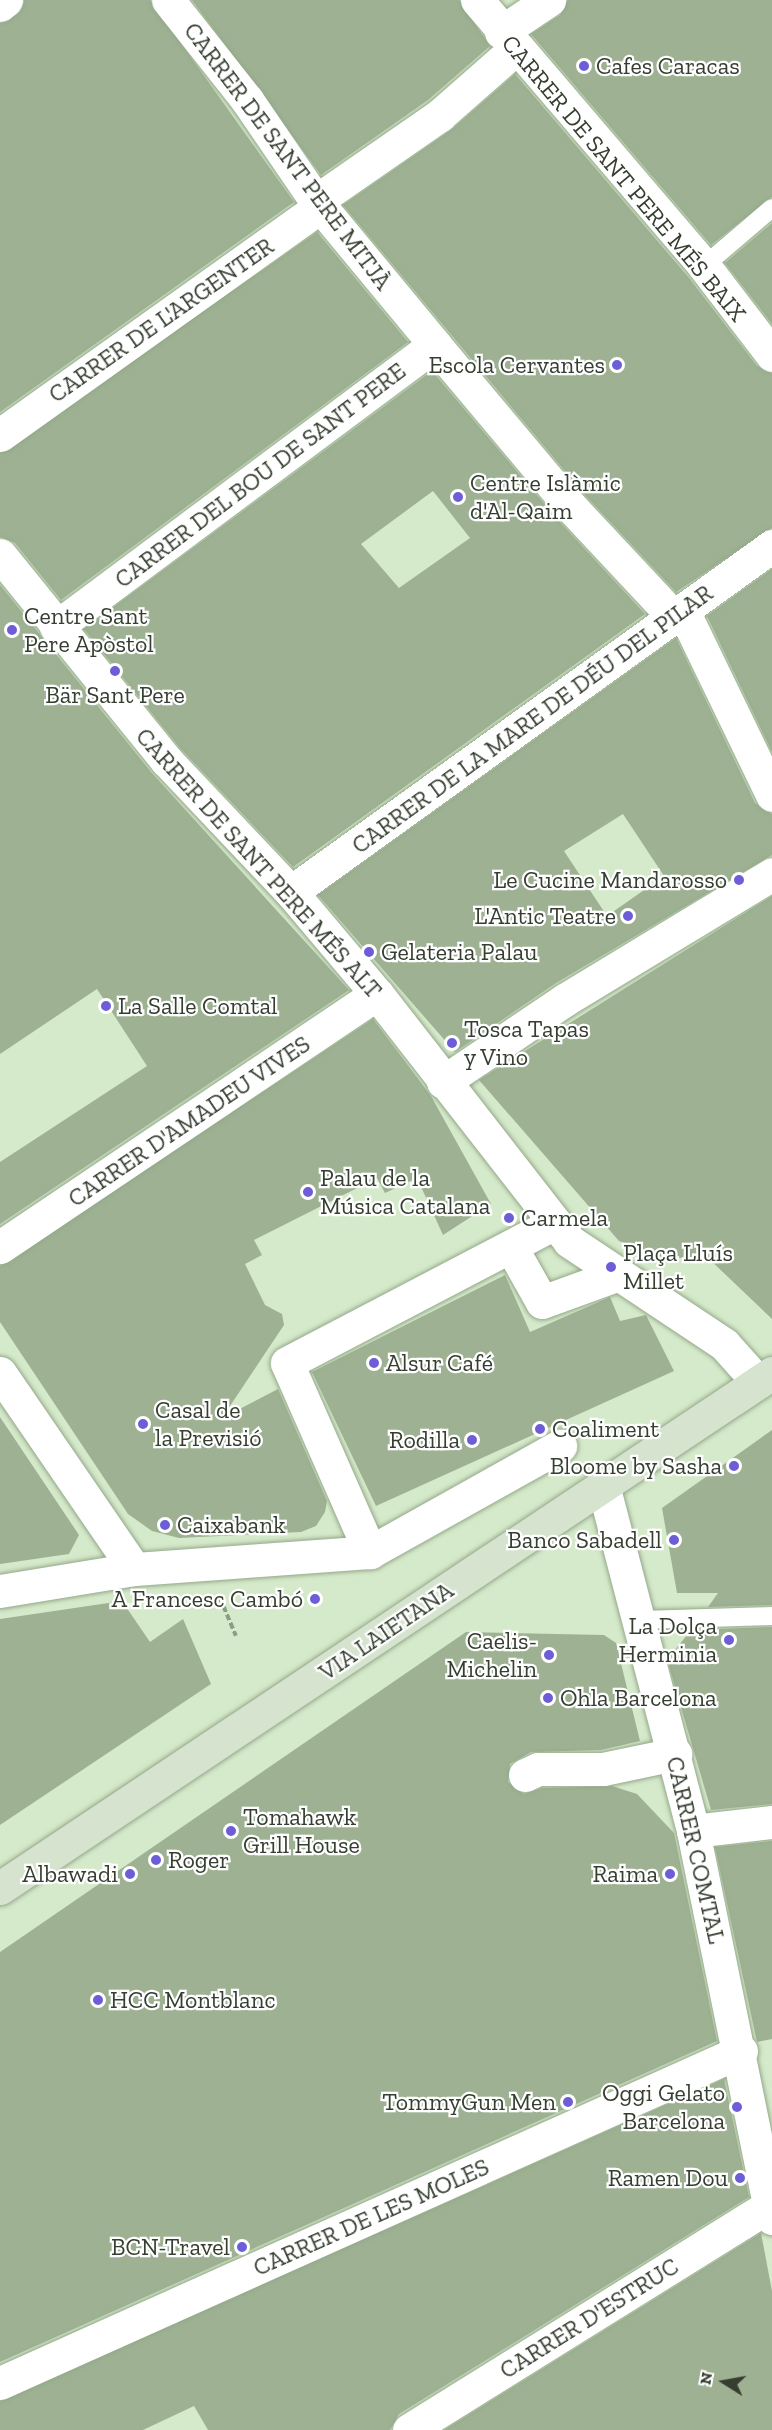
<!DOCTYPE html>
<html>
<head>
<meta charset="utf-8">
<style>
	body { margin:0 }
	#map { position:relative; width:772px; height:2430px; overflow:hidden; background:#d5eaca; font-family:"Zilla Slab",serif }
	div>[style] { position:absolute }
	.building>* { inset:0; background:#9eb293 }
	.path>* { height:4px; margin-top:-2px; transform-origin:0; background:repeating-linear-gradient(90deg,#8d9d85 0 6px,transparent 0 9px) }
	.roads { filter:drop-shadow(0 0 2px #94a88a) drop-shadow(0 0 2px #94a88a) }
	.lane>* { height:18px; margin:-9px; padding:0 9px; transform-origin:9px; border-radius:9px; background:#fff }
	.street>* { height:33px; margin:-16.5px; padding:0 16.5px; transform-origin:16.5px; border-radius:16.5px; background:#fff }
	.secondary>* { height:33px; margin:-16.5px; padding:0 16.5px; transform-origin:16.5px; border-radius:16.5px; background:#d6e3cf }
	.dots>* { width:16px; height:16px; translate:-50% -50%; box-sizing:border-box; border:3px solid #fff; border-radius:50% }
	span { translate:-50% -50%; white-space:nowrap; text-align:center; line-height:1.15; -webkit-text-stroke:4.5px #fff; paint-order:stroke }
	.poi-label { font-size:24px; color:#353e31 }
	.left { translate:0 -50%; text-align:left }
	.right { translate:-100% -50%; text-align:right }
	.street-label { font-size:24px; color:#353e31 }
	.north { position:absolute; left:694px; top:2352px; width:60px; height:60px; -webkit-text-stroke:4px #fff; paint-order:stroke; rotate:281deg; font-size:16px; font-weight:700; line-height:24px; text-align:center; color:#353e31 }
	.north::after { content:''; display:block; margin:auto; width:21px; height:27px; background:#353e31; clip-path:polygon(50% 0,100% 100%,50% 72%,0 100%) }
</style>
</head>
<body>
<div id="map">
	<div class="building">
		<i style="clip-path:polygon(24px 0,150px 0,294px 202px,0 412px,0 23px,18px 14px)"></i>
		<i style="clip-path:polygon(192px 0,459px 0,490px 46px,428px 100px,321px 175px)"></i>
		<i style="clip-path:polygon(568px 0,772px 0,772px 197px,711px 245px,531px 34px,560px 15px)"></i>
		<i style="clip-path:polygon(515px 74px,689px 278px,757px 366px,772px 373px,772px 528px,676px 592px,585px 495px,343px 205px,451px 130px)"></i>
		<i style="clip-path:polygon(772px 223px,772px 324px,725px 263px)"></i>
		<i style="clip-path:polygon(317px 232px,408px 342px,61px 600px,15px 543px,0 537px,0 453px)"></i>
		<i style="clip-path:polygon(evenodd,432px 371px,557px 519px,645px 614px,293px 867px,180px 748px,84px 629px,432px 371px,433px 491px,470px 538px,399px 588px,361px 544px,433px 491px)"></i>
		<i style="clip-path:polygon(772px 569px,772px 752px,707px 616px)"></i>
		<i style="clip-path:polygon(0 585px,151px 772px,349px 990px,0 1224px,0 1162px,147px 1066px,97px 989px,0 1054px)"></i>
		<i style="clip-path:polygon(evenodd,676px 638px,755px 803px,772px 814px,772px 855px,556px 983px,455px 1052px,318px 895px,676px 638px,623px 814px,664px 876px,607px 916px,564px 851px,623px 814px)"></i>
		<i style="clip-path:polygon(772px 896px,772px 1319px,706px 1256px,667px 1259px,619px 1241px,479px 1080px)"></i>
		<i style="clip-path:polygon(373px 1019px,431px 1096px,491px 1204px,443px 1235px,417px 1178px,385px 1193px,377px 1178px,254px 1240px,262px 1255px,245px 1264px,265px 1305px,282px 1314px,284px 1325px,222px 1418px,278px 1389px,327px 1501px,325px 1512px,316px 1526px,301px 1532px,179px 1538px,152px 1531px,128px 1514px,0 1322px,0 1266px)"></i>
		<i style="clip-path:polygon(505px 1275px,530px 1332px,610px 1297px,620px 1321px,646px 1315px,674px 1371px,376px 1506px,312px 1372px)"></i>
		<i style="clip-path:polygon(0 1417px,79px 1535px,69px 1554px,0 1564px)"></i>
		<i style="clip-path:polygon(772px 1430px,772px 1605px,708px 1607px,718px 1593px,677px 1593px,662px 1508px)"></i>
		<i style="clip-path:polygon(122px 1601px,150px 1642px,183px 1619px,211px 1684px,0 1825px,0 1619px)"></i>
		<i style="clip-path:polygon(772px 1627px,772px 1804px,711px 1810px,669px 1666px,671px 1655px,691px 1630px)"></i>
		<i style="clip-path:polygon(466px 1632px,604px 1635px,616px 1643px,640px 1741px,601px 1750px,531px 1752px,510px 1764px,508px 1782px,524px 1794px,542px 1788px,612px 1786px,637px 1794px,674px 1833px,717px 2041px,0 2362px,0 1952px)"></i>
		<i style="clip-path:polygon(772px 1841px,772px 2039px,757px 2042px,715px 1847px)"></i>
		<i style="clip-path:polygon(724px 2079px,749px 2197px,399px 2414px,390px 2430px,208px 2430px,194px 2406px,143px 2430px,0 2430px,0 2401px)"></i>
		<i style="clip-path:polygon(761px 2233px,772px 2291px,772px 2430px,444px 2430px)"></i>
	</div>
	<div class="path">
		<i style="left:220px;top:1598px;width:41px;rotate:67.2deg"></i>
	</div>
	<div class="roads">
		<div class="lane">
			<i style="left:704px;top:266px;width:89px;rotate:-40.5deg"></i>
			<i style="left:641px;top:1620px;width:131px;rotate:-1.7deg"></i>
		</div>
		<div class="street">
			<i style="left:168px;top:0;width:127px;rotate:51.7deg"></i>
			<i style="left:247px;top:100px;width:122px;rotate:55.7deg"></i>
			<i style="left:316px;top:201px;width:187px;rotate:50.4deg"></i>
			<i style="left:435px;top:345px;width:212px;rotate:50deg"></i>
			<i style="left:571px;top:507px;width:151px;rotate:46.9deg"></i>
			<i style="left:674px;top:617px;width:16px;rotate:22deg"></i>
			<i style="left:689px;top:623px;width:191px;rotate:64.2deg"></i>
			<i style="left:477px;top:0;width:350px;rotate:49.5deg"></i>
			<i style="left:704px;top:266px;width:112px;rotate:52.6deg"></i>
			<i style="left:0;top:5px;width:8px;rotate:-40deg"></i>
			<i style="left:501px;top:32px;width:58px;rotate:-33.7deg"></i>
			<i style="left:0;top:435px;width:384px;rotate:-35.5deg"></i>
			<i style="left:313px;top:212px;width:11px;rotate:-75deg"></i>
			<i style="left:316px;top:201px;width:151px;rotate:-34.7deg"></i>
			<i style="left:440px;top:115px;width:98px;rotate:-41.3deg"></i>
			<i style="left:0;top:555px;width:264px;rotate:51deg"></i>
			<i style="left:166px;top:760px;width:182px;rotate:46.6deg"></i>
			<i style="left:291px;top:892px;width:133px;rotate:49.9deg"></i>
			<i style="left:377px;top:994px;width:313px;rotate:52.1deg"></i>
			<i style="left:569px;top:1241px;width:186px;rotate:33.6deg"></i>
			<i style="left:724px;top:1344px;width:51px;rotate:48.2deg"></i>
			<i style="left:56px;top:627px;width:472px;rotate:-36.7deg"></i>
			<i style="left:291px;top:892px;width:593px;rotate:-35.73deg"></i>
			<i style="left:443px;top:1082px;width:148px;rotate:-34deg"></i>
			<i style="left:566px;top:999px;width:241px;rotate:-31.2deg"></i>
			<i style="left:0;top:1247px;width:454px;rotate:-33.9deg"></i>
			<i style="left:511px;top:1247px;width:63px;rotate:60.6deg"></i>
			<i style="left:542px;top:1302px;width:82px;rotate:-20deg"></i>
			<i style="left:0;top:1373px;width:237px;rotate:55.6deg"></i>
			<i style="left:603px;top:1485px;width:358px;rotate:75.4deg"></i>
			<i style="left:693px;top:1831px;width:395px;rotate:78.5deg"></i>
			<i style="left:370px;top:1552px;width:206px;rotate:-113.7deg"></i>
			<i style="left:287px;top:1363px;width:302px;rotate:-27.6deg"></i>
			<i style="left:0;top:1591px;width:136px;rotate:-9.3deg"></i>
			<i style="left:134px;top:1569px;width:237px;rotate:-4.1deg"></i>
			<i style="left:370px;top:1552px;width:218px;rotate:-29.2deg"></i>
			<i style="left:525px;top:1775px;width:14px;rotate:-25deg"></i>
			<i style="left:538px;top:1769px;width:65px"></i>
			<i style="left:603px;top:1769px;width:74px;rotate:-11.8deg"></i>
			<i style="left:693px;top:1831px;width:80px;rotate:-6.5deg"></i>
			<i style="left:0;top:2383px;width:812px;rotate:-24.13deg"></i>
			<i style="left:409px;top:2430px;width:424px;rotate:-31.9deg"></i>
		</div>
		<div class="secondary">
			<i style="left:0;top:1888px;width:928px;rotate:-33.71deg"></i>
		</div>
	</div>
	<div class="dots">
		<i style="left:584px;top:66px;background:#6d5dd7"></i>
		<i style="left:617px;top:365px;background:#6d5dd7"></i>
		<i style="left:458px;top:497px;background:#6d5dd7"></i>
		<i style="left:12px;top:630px;background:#6d5dd7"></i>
		<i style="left:115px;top:671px;background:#6d5dd7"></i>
		<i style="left:739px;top:880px;background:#6d5dd7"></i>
		<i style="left:628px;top:916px;background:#6d5dd7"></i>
		<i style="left:369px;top:952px;background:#6d5dd7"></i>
		<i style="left:106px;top:1006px;background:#6d5dd7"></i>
		<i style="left:452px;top:1043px;background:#6d5dd7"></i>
		<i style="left:308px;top:1192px;background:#6d5dd7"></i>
		<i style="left:509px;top:1218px;background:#6d5dd7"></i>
		<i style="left:611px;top:1267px;background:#6d5dd7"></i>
		<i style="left:374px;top:1363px;background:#6d5dd7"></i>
		<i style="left:143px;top:1424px;background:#6d5dd7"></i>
		<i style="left:540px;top:1429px;background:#6d5dd7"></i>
		<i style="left:472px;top:1440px;background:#6d5dd7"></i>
		<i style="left:734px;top:1466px;background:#6d5dd7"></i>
		<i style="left:165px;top:1525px;background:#6d5dd7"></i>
		<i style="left:674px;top:1540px;background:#6d5dd7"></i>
		<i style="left:315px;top:1599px;background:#6d5dd7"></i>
		<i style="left:729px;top:1640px;background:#6d5dd7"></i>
		<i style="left:549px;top:1655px;background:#6d5dd7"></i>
		<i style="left:548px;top:1698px;background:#6d5dd7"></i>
		<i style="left:231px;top:1831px;background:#6d5dd7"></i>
		<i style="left:156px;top:1860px;background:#6d5dd7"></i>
		<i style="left:130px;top:1874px;background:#6d5dd7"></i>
		<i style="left:670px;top:1874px;background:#6d5dd7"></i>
		<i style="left:98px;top:2000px;background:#6d5dd7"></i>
		<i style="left:568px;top:2102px;background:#6d5dd7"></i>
		<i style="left:737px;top:2107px;background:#6d5dd7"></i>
		<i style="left:740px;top:2178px;background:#6d5dd7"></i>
		<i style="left:242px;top:2247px;background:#6d5dd7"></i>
	</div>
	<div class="poi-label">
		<span class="left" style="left:596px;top:66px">Cafes Caracas</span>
		<span class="right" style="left:605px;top:365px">Escola Cervantes</span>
		<span class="left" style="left:470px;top:497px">Centre Islàmic<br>d'Al-Qaim</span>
		<span class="left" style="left:24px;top:630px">Centre Sant<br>Pere Apòstol</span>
		<span style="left:115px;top:695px">Bär Sant Pere</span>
		<span class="right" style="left:727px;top:880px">Le Cucine Mandarosso</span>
		<span class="right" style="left:616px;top:916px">L'Antic Teatre</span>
		<span class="left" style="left:381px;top:952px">Gelateria Palau</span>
		<span class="left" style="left:118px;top:1006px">La Salle Comtal</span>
		<span class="left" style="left:464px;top:1043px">Tosca Tapas<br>y Vino</span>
		<span class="left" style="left:320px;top:1192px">Palau de la<br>Música Catalana</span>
		<span class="left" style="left:521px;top:1218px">Carmela</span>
		<span class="left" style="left:623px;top:1267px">Plaça Lluís<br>Millet</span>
		<span class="left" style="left:386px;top:1363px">Alsur Café</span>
		<span class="left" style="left:155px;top:1424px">Casal de<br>la Previsió</span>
		<span class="left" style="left:552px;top:1429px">Coaliment</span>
		<span class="right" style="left:460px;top:1440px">Rodilla</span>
		<span class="right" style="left:722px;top:1466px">Bloome by Sasha</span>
		<span class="left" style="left:177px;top:1525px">Caixabank</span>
		<span class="right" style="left:662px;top:1540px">Banco Sabadell</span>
		<span class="right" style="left:303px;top:1599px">A Francesc Cambó</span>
		<span class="right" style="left:717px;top:1640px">La Dolça<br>Herminia</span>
		<span class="right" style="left:537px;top:1655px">Caelis-<br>Michelin</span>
		<span class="left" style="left:560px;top:1698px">Ohla Barcelona</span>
		<span class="left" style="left:243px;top:1831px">Tomahawk<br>Grill House</span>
		<span class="left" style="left:168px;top:1860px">Roger</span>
		<span class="right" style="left:118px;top:1874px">Albawadi</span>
		<span class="right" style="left:658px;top:1874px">Raima</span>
		<span class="left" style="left:110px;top:2000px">HCC Montblanc</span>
		<span class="right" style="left:725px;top:2107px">Oggi Gelato<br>Barcelona</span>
		<span class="right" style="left:556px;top:2102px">TommyGun Men</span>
		<span class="right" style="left:728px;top:2178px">Ramen Dou</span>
		<span class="right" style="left:230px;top:2247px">BCN-Travel</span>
	</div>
	<div class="street-label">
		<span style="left:288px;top:156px;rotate:53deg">CARRER DE SANT PERE MITJÀ</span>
		<span style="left:624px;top:178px;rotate:50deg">CARRER DE SANT PERE MÉS BAIX</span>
		<span style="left:161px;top:320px;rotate:-35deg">CARRER DE L'ARGENTER</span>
		<span style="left:260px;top:475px;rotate:-37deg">CARRER DEL BOU DE SANT PERE</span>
		<span style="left:532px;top:719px;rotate:-36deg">CARRER DE LA MARE DE DÉU DEL PILAR</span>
		<span style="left:259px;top:863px;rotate:48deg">CARRER DE SANT PERE MÉS ALT</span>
		<span style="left:189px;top:1121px;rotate:-34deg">CARRER D'AMADEU VIVES</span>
		<span style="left:386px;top:1631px;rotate:-34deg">VIA LAIETANA</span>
		<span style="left:696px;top:1850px;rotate:77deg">CARRER COMTAL</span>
		<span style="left:371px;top:2217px;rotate:-24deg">CARRER DE LES MOLES</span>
		<span style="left:589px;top:2318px;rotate:-32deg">CARRER D'ESTRUC</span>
	</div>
	<div class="north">N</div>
</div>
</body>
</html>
